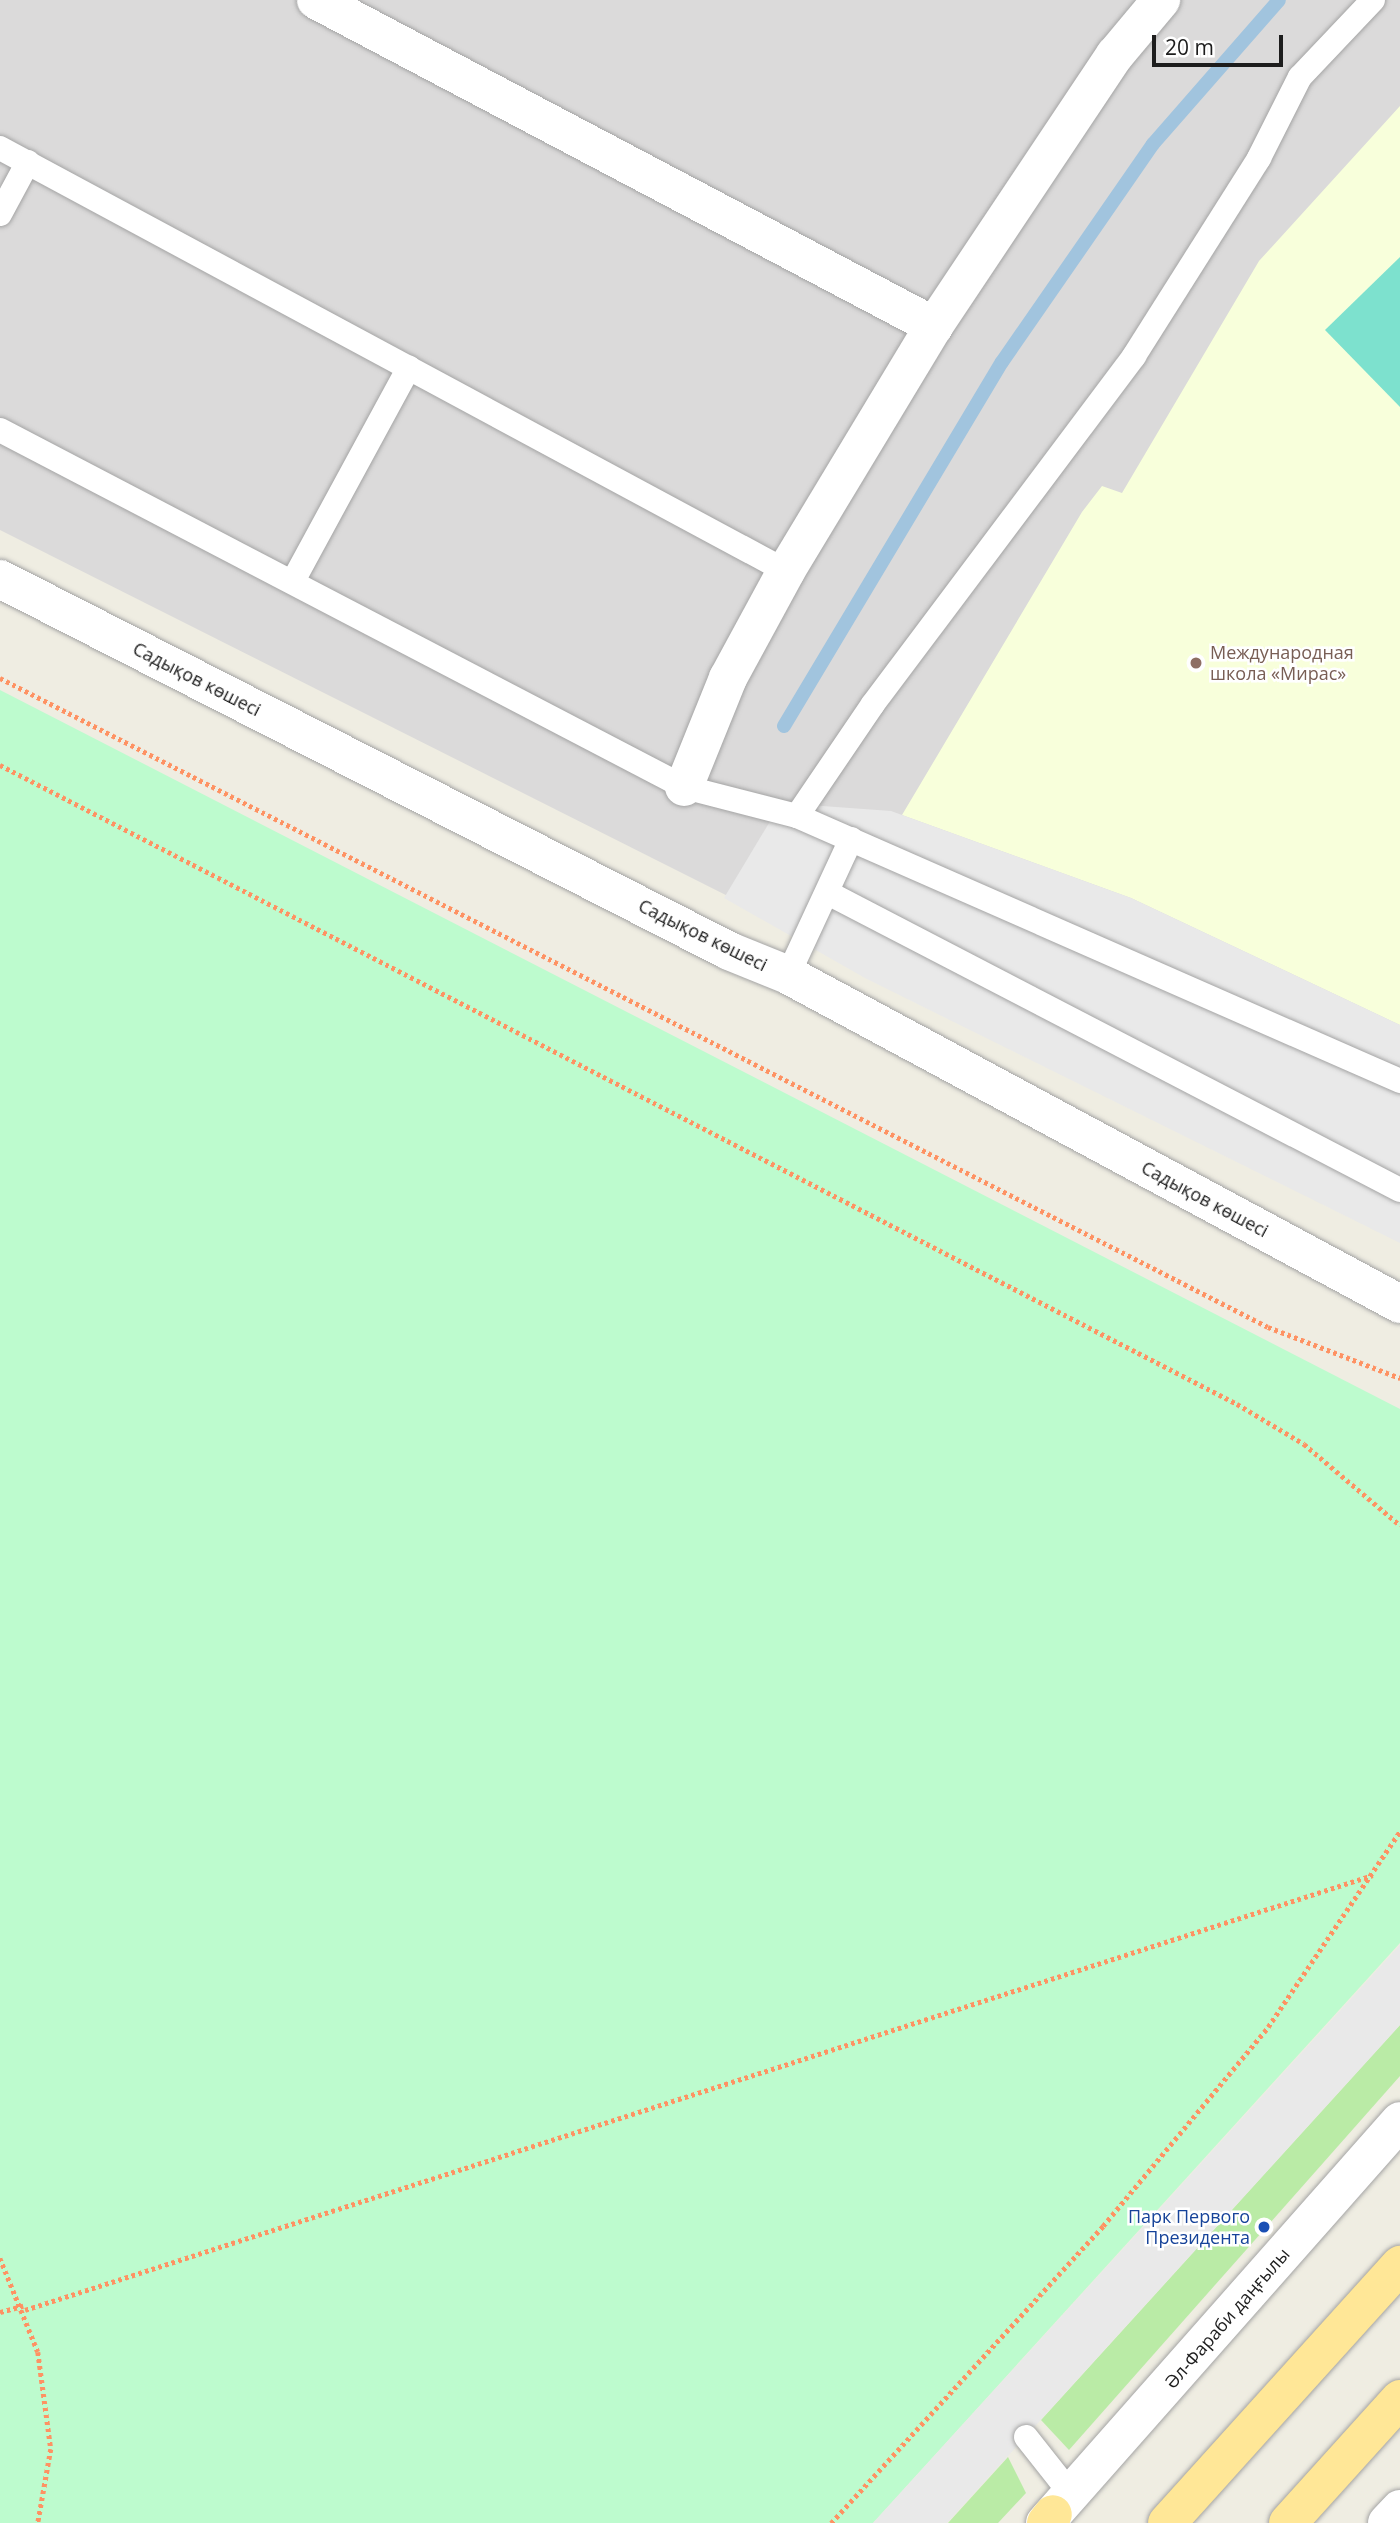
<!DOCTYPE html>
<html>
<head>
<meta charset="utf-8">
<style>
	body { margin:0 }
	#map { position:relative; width:1400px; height:2523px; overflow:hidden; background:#efede2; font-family:"Open Sans",sans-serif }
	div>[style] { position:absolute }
	.residential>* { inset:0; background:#dbdada }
	.education>* { inset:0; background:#f8ffdb }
	.grass>* { inset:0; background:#baeba6 }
	.park>* { inset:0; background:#bdfbce }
	.pitch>* { inset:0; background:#7de1ce }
	.parking>* { inset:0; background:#e9e9e9 }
	.stream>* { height:14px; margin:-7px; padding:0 7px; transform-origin:7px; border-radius:7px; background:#a1c4de }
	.path>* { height:4.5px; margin-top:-2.25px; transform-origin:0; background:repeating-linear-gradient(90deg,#fe9263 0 3.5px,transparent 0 7px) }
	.roads { filter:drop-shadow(0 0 2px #a4a4a4) drop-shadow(0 0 2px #a4a4a4) }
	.service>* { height:24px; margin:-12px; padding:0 12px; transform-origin:12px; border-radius:12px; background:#fff }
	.minor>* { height:38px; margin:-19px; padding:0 19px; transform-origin:19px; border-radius:19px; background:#fff }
	.tertiary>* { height:38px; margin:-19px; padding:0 19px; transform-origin:19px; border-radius:19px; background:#fff }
	.primary>* { height:38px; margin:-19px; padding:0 19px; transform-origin:19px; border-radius:19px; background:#ffe797 }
	.dots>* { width:19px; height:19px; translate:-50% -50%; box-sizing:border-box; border:4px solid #fff; border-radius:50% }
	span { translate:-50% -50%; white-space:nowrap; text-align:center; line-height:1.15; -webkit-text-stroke:5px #fff; paint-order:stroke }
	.education-label { font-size:18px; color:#785e54 }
	.left { translate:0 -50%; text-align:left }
	.street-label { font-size:18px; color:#1d1d1d }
	.transit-label { font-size:18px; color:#164399 }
	.right { translate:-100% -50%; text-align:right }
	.scale { position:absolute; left:1152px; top:35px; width:131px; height:32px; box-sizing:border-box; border:4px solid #1d1d1d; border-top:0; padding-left:9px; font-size:21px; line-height:24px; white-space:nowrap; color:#1d1d1d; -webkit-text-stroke:5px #fff; paint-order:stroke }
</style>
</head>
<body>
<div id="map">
	<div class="residential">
		<i style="clip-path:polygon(0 0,1400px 0,1400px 1234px,0 530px)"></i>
	</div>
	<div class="education">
		<i style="clip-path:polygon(1400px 106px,1400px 1025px,1131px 898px,902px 815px,1082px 512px,1102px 486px,1122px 493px,1259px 261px)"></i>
	</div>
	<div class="grass">
		<i style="clip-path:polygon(1400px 2025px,1400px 2076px,1069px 2450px,1041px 2420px)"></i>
		<i style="clip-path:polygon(1008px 2457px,1026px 2493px,998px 2523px,948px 2523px)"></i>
	</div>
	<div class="park">
		<i style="clip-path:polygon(0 690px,1400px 1409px,1400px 1943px,873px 2523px,0 2523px)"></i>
	</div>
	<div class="pitch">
		<i style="clip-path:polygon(1400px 257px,1400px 407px,1325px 330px)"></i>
	</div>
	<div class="parking">
		<i style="clip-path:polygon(781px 803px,891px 811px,1131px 898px,1400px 1025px,1400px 1243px,865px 978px,724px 898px)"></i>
		<i style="clip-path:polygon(1400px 1945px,1400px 2025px,947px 2523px,873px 2523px)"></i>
	</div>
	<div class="stream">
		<i style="left:784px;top:726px;width:424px;rotate:-59.1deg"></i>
		<i style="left:1002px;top:362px;width:265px;rotate:-55.3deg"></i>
		<i style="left:1153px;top:144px;width:191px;rotate:-48.8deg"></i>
	</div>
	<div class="path">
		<i style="left:0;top:678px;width:1424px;rotate:27.1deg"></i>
		<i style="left:1268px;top:1327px;width:142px;rotate:21.1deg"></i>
		<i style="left:0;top:765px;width:1392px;rotate:27.32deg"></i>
		<i style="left:1237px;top:1404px;width:78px;rotate:30.8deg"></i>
		<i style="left:1304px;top:1444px;width:126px;rotate:40.2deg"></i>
		<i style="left:0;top:2258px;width:101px;rotate:68deg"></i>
		<i style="left:38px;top:2352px;width:98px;rotate:82.4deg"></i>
		<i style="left:51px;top:2449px;width:75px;rotate:100deg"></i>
		<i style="left:25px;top:2310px;width:1416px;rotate:-17.88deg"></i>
		<i style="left:0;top:2312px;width:24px;rotate:-15deg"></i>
		<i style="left:831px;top:2523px;width:403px;rotate:-47.5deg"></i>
		<i style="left:1103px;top:2226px;width:259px;rotate:-50.3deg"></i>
		<i style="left:1268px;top:2027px;width:236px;rotate:-56deg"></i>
	</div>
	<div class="roads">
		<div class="service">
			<i style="left:0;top:148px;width:893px;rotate:28.29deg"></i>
			<i style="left:0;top:214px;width:59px;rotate:-61.7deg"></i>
			<i style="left:0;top:430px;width:772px;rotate:27.56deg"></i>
			<i style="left:684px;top:787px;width:117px;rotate:14.4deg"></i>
			<i style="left:797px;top:816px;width:659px;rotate:23.72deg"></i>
			<i style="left:293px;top:581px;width:243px;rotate:-61.5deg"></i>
			<i style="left:797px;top:816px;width:135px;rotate:-55.8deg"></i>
			<i style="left:873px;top:704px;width:435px;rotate:-53.1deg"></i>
			<i style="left:1134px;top:356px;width:234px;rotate:-57.7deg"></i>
			<i style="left:1259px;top:158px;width:91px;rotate:-63.2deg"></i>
			<i style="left:1300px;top:77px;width:106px;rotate:-46.5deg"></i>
			<i style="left:830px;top:894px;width:642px;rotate:27.44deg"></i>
			<i style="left:788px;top:975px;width:150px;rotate:-65.1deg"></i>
			<i style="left:1026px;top:2437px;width:73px;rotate:51.7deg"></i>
		</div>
		<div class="minor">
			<i style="left:316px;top:0;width:699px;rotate:27.81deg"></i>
			<i style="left:684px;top:787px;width:118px;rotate:-68deg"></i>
			<i style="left:728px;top:678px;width:122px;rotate:-61.5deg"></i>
			<i style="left:786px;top:571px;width:286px;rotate:-58.9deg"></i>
			<i style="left:934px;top:326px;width:326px;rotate:-56.3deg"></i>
			<i style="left:1115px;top:55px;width:72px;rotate:-50.1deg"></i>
		</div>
		<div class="tertiary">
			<i style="left:0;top:579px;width:818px;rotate:27.03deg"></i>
			<i style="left:729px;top:951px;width:64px;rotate:22.1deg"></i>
			<i style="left:788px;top:975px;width:695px;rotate:28.26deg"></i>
			<i style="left:1045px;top:2523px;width:536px;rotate:-48.55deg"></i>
			<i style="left:1387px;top:2523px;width:19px;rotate:-47deg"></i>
		</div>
		<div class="primary">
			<i style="left:1046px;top:2523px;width:11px;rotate:-52deg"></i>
			<i style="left:1167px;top:2523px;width:348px;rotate:-47.9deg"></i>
			<i style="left:1288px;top:2523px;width:167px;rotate:-47.9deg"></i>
		</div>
	</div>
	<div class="dots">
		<i style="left:1196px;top:663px;background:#8d6e63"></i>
		<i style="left:1264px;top:2227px;background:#1a4fb4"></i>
	</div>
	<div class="education-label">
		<span class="left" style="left:1210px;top:663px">Международная<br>школа «Мирас»</span>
	</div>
	<div class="street-label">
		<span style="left:197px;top:679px;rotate:27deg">Садықов көшесі</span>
		<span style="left:703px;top:935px;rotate:26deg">Садықов көшесі</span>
		<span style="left:1205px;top:1199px;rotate:28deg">Садықов көшесі</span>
		<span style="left:1227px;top:2318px;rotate:-49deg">Әл-Фараби даңғылы</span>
	</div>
	<div class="transit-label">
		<span class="right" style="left:1250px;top:2227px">Парк Первого<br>Президента</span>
	</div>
	<div class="scale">20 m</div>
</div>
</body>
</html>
